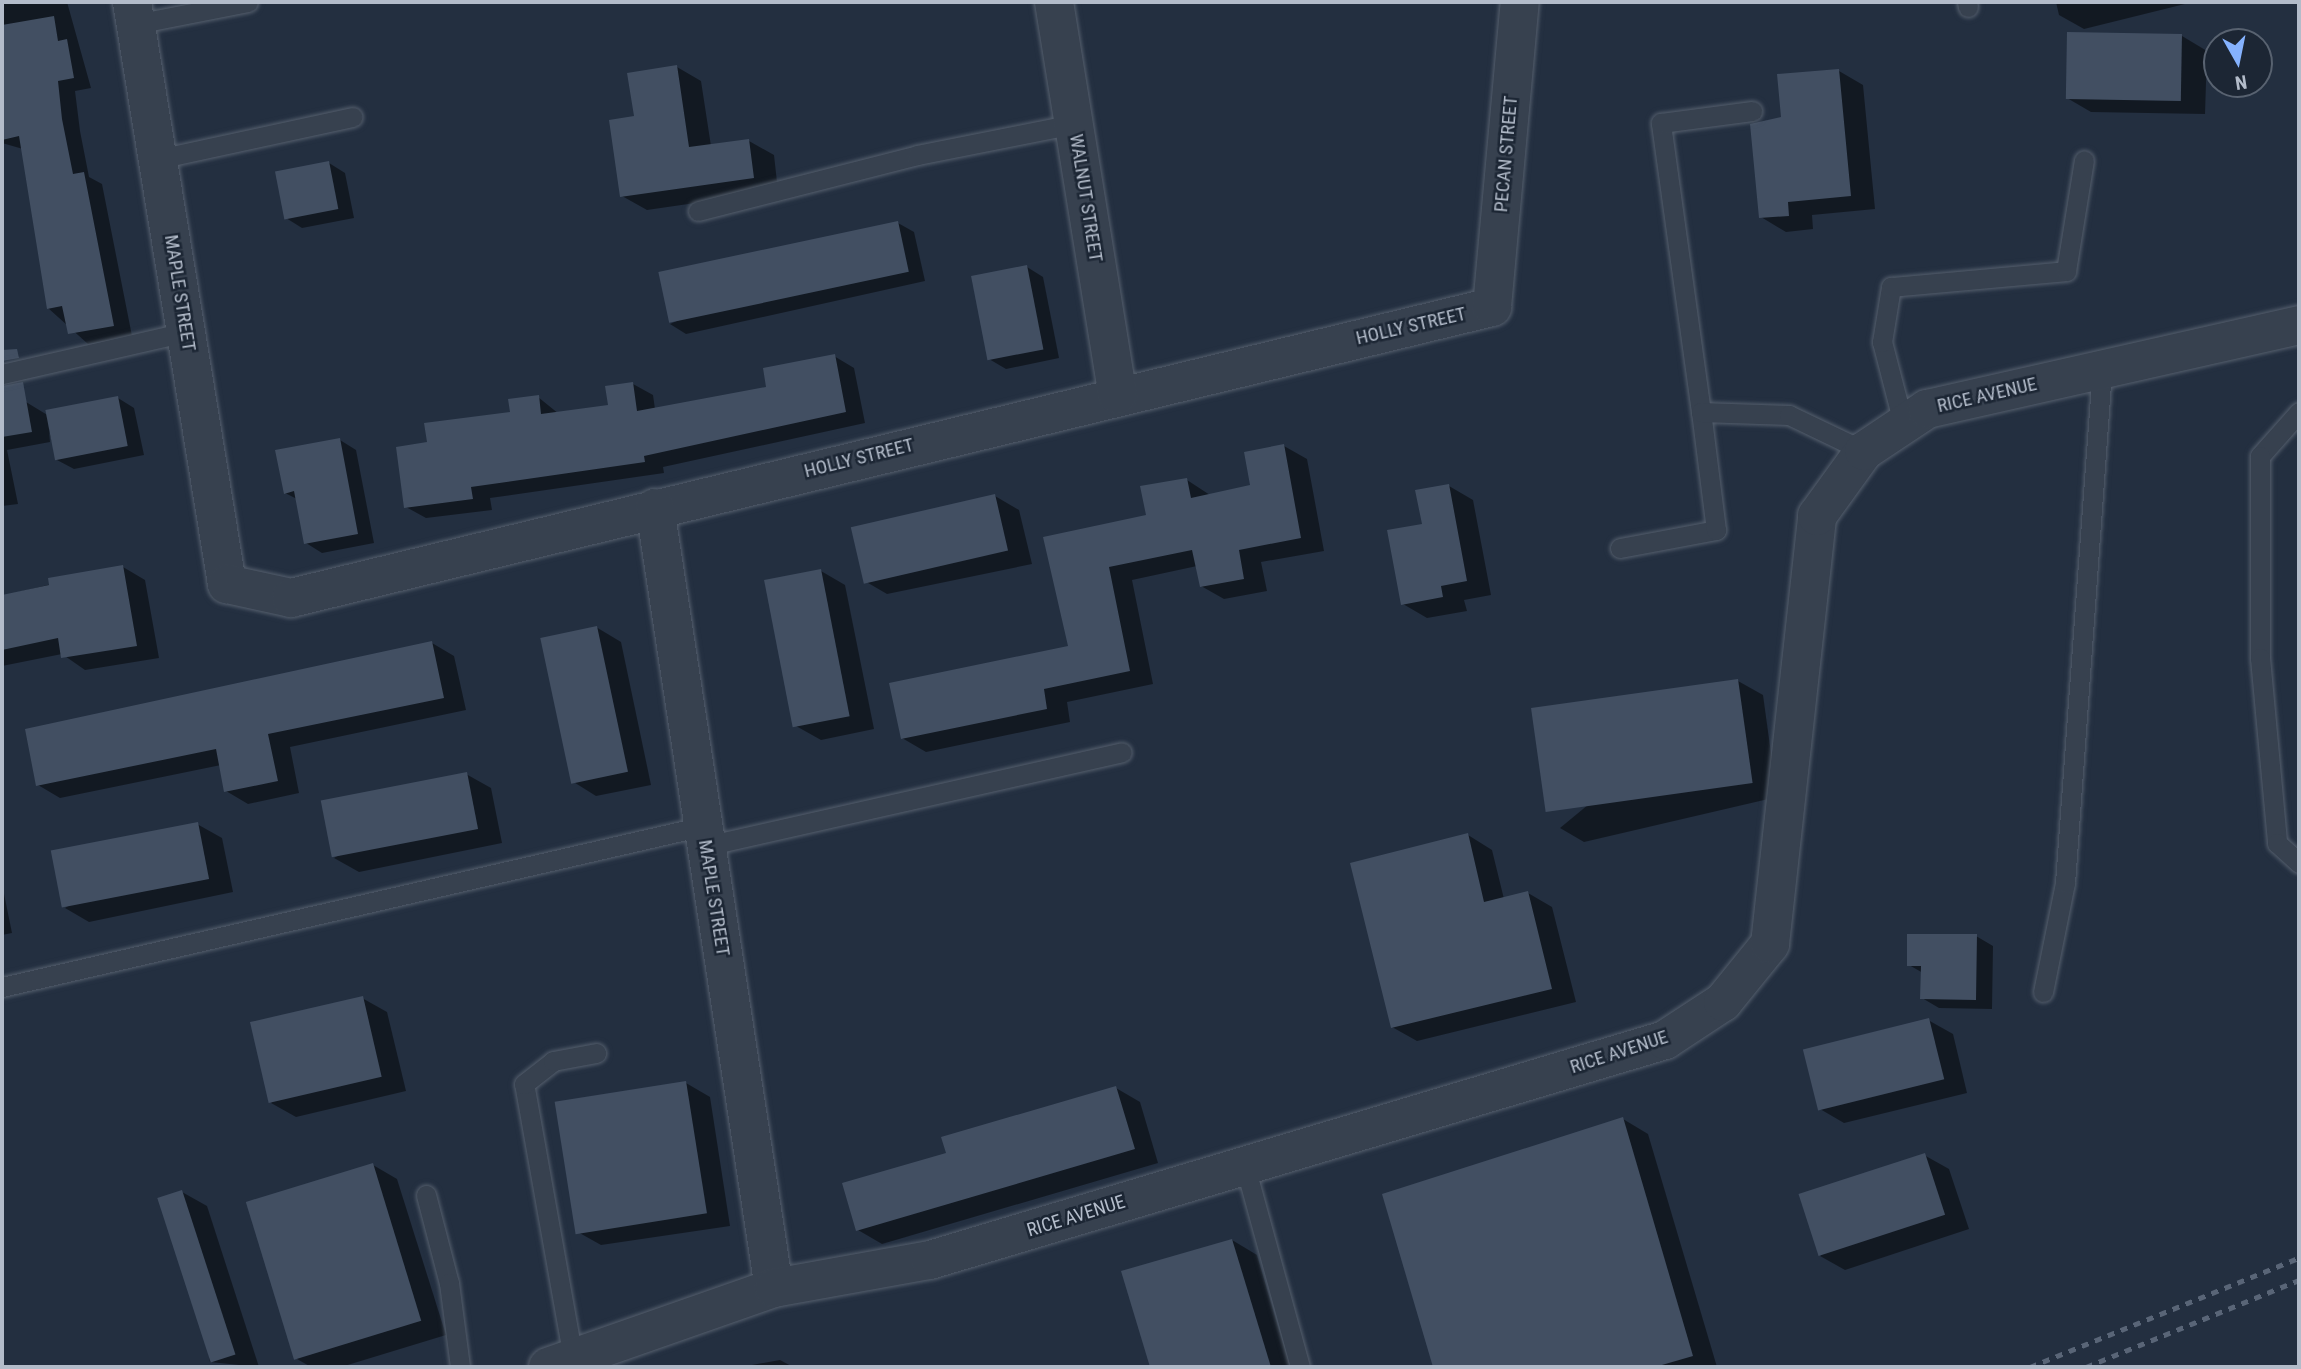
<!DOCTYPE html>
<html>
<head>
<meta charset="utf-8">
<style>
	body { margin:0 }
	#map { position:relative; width:2301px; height:1369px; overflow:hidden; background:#232f40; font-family:"Roboto Condensed",sans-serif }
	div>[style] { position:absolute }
	.shadow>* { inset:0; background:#0007 }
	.building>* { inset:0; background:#424f62; transform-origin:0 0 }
	.roads { filter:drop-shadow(0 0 2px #555f6d) drop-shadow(0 0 2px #555f6d) }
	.service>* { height:19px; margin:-9.5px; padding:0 9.5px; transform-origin:9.5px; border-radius:9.5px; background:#37414f }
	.minor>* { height:38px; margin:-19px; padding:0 19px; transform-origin:19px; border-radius:19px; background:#37414f }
	.rail>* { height:5px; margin-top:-2.5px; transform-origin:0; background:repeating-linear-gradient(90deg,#596577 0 7px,transparent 0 14px) }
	span { translate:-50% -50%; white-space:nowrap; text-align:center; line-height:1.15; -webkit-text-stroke:5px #1c2634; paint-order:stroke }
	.street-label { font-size:19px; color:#b3bcca }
	.frame { position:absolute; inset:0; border:4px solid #b3bcca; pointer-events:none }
	.north { position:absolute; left:2203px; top:28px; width:70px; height:70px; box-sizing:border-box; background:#1c2634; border:2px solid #586270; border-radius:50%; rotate:171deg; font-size:19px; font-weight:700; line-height:28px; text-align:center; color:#b3bcca }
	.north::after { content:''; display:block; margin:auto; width:24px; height:32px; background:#85b2fe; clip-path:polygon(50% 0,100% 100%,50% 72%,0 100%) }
</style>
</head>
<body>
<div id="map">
	<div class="shadow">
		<i style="clip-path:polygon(2px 2px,67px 2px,91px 88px,75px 91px,80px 131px,89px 177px,102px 184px,132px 336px,88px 344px,48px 308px,23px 149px,2px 143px)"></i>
		<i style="clip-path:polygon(2056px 2px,2193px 2px,2084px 29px,2059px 15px)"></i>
		<i style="clip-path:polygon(2068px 34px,2182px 36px,2207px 51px,2205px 114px,2091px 112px,2067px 98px)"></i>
		<i style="clip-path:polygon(677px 67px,701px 81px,711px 146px,749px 141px,774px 155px,778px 191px,647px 210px,622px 196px,636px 117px)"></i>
		<i style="clip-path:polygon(1839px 71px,1863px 85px,1875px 209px,1812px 215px,1813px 229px,1786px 232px,1761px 217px,1783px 118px)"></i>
		<i style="clip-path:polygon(329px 163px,345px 173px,354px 218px,302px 228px,286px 218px)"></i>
		<i style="clip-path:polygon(898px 223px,914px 232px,925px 281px,686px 334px,670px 324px)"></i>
		<i style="clip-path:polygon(1027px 267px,1043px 277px,1059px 358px,1006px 369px,989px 359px)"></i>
		<i style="clip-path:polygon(834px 356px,854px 368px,865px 423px,663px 467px,664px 473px,490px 498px,492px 510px,426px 518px,406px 507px,429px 444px,512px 414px,538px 397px,559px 414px,610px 407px,633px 384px,653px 395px,655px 409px,768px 388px)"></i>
		<i style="clip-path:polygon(118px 398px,134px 408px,144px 455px,74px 469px,57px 460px,49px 431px,50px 442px,7px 450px,18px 504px,2px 506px,2px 407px,26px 402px,49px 416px)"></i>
		<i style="clip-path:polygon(340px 440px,356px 450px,374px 543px,322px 553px,306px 543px,297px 499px,285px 493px)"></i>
		<i style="clip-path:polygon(1284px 446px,1307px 459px,1324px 551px,1261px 562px,1267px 591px,1224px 599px,1201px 586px,1197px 566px,1132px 580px,1153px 684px,1067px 702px,1070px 722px,926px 752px,902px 738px,1070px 647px,1046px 538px,1148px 517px,1187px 480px,1210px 495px,1252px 487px)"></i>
		<i style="clip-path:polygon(1449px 486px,1473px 500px,1491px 595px,1464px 600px,1467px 611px,1427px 618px,1403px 604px,1424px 526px)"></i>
		<i style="clip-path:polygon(995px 496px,1019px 510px,1032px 564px,887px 594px,863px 580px)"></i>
		<i style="clip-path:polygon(123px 567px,145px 580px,159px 658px,85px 670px,62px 654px,2px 666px,2px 596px)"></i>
		<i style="clip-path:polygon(821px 571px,845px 585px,874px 729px,821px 740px,796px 726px)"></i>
		<i style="clip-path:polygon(596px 627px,621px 642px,651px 785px,596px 796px,572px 781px)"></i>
		<i style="clip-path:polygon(432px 643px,454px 656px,466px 710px,290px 747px,299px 793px,248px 804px,226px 791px,221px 765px,60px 798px,38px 785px)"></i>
		<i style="clip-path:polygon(1738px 681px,1763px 695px,1777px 797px,1584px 842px,1560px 828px)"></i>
		<i style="clip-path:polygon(466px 774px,491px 788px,502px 843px,359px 872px,334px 858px)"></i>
		<i style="clip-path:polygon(197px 824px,222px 838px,233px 892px,89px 922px,65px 908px)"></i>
		<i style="clip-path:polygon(1468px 835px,1492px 850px,1504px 899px,1528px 893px,1552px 907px,1576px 1002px,1417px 1041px,1392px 1027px)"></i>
		<i style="clip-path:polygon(2px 884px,12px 933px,2px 935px)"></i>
		<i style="clip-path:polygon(1976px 936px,1993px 946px,1992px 1009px,1939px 1008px,1922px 998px,1923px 973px,1909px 965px)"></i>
		<i style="clip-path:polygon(362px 998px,387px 1012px,406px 1091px,296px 1117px,271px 1103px)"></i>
		<i style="clip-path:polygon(1928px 1020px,1953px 1034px,1967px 1093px,1844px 1123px,1820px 1109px)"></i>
		<i style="clip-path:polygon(686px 1083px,710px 1097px,730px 1226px,601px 1245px,576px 1231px)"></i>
		<i style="clip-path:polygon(1116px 1088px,1140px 1102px,1158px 1163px,882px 1244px,858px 1230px,948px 1154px)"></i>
		<i style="clip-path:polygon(1623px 1119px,1648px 1134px,1717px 1367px,1435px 1367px,1384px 1195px)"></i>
		<i style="clip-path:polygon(1924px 1155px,1949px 1169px,1969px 1229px,1845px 1270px,1820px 1256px)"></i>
		<i style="clip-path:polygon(373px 1165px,397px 1179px,446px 1335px,341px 1367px,311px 1367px,297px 1359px)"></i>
		<i style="clip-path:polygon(182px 1192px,207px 1206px,259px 1367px,210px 1362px)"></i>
		<i style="clip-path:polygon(1232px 1240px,1257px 1255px,1290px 1367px,1151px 1367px,1124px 1273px)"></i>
		<i style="clip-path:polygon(780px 1360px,793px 1367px,741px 1367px)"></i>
	</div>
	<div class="building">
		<i style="clip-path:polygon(54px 16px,58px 41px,67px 39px,74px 78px,58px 81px,62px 119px,73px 174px,84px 172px,114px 326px,68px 334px,62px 306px,47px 309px,19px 136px,2px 140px,2px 25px)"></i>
		<i style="left:2067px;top:32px;width:115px;height:67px;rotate:1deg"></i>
		<i style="clip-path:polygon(677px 65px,689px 147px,749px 139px,754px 178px,620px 197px,609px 120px,634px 116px,627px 73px)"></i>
		<i style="clip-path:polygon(1839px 69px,1851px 196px,1788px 202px,1789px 216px,1759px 218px,1750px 124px,1781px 117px,1777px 74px)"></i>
		<i style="left:329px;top:161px;width:49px;height:55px;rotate:79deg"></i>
		<i style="left:898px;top:221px;width:52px;height:245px;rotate:78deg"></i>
		<i style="left:1027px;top:265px;width:86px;height:57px;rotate:79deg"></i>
		<i style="clip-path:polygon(17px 349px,19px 358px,2px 361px,2px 350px)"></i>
		<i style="clip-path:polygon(835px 354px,846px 412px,644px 456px,645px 462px,471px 487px,473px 499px,404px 508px,396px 447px,427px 442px,424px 423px,510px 412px,508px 399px,539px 395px,541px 414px,608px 405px,605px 386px,633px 382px,637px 411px,766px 387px,763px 368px)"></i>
		<i style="clip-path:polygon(23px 382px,32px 432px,2px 437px,2px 386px)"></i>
		<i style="left:118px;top:396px;width:51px;height:74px;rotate:79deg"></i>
		<i style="clip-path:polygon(340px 438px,358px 534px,304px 544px,294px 491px,284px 494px,275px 450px)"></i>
		<i style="clip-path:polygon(1284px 444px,1301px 538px,1239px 550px,1244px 579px,1200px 587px,1192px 550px,1109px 567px,1130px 671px,1044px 689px,1047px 709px,901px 739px,889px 683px,1068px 646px,1043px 537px,1146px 515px,1140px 486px,1187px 478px,1191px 498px,1250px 485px,1244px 452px)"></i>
		<i style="clip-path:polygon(1449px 484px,1467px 581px,1441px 586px,1443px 597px,1401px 605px,1387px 530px,1422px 524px,1415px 490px)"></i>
		<i style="left:995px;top:494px;width:58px;height:148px;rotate:77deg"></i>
		<i style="clip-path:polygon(123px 565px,137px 646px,61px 658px,58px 638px,2px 650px,2px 595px,49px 585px,48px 578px)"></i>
		<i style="left:821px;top:569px;width:150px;height:58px;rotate:79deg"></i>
		<i style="left:597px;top:626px;width:149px;height:58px;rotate:78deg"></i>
		<i style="clip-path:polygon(432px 641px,444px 698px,268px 734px,278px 781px,224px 792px,216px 749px,36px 786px,25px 729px)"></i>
		<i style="left:1738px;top:679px;width:105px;height:209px;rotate:82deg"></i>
		<i style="left:467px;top:772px;width:58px;height:149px;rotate:79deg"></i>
		<i style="left:198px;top:822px;width:58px;height:150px;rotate:79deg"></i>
		<i style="clip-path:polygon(1468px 833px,1484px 902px,1528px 891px,1552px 989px,1391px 1028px,1350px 863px)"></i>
		<i style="clip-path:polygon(1907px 934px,1977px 934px,1976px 1000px,1920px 999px,1921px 966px,1907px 966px)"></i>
		<i style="left:363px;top:996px;width:83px;height:116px;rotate:77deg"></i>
		<i style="left:1929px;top:1018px;width:63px;height:130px;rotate:76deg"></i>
		<i style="left:686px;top:1081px;width:134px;height:133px;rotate:81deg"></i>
		<i style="clip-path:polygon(1116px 1086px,1135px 1149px,856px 1231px,842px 1183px,946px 1153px,941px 1137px)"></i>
		<i style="clip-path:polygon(1623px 1117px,1693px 1356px,1655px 1367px,1433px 1367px,1382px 1194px)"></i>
		<i style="left:1925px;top:1153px;width:65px;height:133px;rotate:72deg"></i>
		<i style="left:373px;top:1163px;width:165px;height:133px;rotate:73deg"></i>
		<i style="left:182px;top:1190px;width:173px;height:26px;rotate:72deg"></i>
		<i style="clip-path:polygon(1232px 1239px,1271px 1367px,1150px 1367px,1121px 1271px)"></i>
	</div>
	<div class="roads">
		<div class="service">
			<i style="left:1967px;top:2px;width:5px;rotate:79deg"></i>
			<i style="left:135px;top:24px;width:115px;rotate:-11deg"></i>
			<i style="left:158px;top:159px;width:199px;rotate:-12.2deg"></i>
			<i style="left:698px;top:211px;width:226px;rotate:-14.3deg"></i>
			<i style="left:917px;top:155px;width:160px;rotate:-11.2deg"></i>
			<i style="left:2px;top:374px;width:189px;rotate:-12.9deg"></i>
			<i style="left:1701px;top:412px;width:292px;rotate:-97.9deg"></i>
			<i style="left:1661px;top:123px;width:92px;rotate:-7.5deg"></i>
			<i style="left:2299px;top:412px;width:59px;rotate:131.6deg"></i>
			<i style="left:2260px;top:456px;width:202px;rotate:90deg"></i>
			<i style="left:2260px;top:658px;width:186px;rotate:84.7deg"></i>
			<i style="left:2277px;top:843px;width:30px;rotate:42deg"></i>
			<i style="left:1903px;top:423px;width:84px;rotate:-104.5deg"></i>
			<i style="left:1882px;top:342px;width:56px;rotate:-80.7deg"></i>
			<i style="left:1891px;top:287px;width:176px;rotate:-5.2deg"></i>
			<i style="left:2066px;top:271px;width:112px;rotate:-80.8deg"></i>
			<i style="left:1620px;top:548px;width:98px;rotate:-10.6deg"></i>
			<i style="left:1716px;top:530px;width:119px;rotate:-97.2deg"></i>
			<i style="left:1701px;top:412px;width:88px;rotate:2deg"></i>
			<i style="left:1789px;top:415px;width:83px;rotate:25.6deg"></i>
			<i style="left:706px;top:846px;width:426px;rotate:-12.7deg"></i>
			<i style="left:2px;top:987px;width:719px;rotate:-12.93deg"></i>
			<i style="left:2043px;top:992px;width:111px;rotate:-78.6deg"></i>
			<i style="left:2065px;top:883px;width:515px;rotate:-85.88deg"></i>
			<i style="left:1245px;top:1166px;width:208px;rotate:74.7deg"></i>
			<i style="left:426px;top:1195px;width:91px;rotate:75.4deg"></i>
			<i style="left:449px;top:1283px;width:85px;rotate:82.5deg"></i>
			<i style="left:573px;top:1358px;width:278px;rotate:-100.1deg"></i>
			<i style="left:524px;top:1084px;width:37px;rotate:-38deg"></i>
			<i style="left:553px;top:1061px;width:44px;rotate:-10.5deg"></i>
		</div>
		<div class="minor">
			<i style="left:132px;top:2px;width:590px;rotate:80.73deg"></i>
			<i style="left:227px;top:584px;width:66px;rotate:12.3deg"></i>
			<i style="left:291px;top:598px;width:1236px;rotate:-13.62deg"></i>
			<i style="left:1492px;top:307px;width:306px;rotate:-84.8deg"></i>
			<i style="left:1054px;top:2px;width:398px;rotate:80.8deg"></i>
			<i style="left:655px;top:508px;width:789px;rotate:81.33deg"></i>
			<i style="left:548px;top:1367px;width:239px;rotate:-19.3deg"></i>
			<i style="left:774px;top:1288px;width:158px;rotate:-10.2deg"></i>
			<i style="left:930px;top:1260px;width:767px;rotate:-16.66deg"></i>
			<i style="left:1665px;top:1040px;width:69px;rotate:-33.2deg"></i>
			<i style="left:1723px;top:1002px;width:75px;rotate:-51deg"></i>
			<i style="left:1770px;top:944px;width:431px;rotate:-83.7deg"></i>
			<i style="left:1817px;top:516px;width:80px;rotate:-54.1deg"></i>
			<i style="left:1864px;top:451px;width:76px;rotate:-33.7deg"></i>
			<i style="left:1927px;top:409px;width:381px;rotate:-12.7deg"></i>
		</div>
	</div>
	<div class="rail">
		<i style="left:2030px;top:1367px;width:290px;rotate:-22.1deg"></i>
		<i style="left:2086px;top:1367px;width:230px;rotate:-22.2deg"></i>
	</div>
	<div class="street-label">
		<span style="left:1506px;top:154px;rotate:-85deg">PECAN STREET</span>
		<span style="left:1086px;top:198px;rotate:81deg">WALNUT STREET</span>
		<span style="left:180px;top:293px;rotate:81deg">MAPLE STREET</span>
		<span style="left:1411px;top:326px;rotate:-13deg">HOLLY STREET</span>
		<span style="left:1987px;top:395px;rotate:-13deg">RICE AVENUE</span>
		<span style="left:859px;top:458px;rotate:-14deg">HOLLY STREET</span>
		<span style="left:714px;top:898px;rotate:81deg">MAPLE STREET</span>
		<span style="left:1619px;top:1052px;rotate:-18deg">RICE AVENUE</span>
		<span style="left:1076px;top:1216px;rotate:-17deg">RICE AVENUE</span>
	</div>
	<div class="frame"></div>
	<div class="north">N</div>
</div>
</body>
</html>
